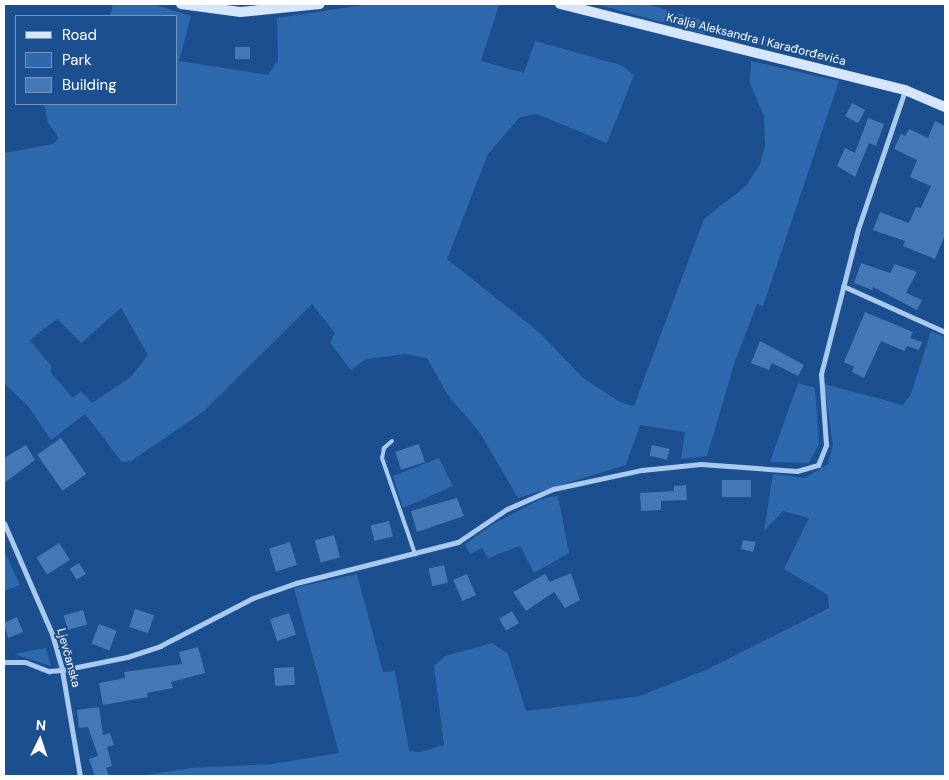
<!DOCTYPE html>
<html>
<head>
<meta charset="utf-8">
<style>
	body { margin:0 }
	#map { position:relative; width:949px; height:780px; overflow:hidden; background:#1b4f8f; font-family:"DM Sans",sans-serif }
	div>[style] { position:absolute }
	.green>* { inset:0; background:#2e69ad }
	.building>* { inset:0; background:#4478b7; transform-origin:0 0 }
	.lane>* { height:4px; margin:-2px; padding:0 2px; transform-origin:2px; border-radius:2px; background:#a9c9ee }
	.street>* { height:5px; margin:-2.5px; padding:0 2.5px; transform-origin:2.5px; border-radius:2.5px; background:#a9c9ee }
	.secondary>* { height:10px; margin:-5px; padding:0 5px; transform-origin:5px; border-radius:5px; background:#d6e6fa }
	span { translate:-50% -50%; white-space:nowrap; text-align:center; line-height:1.15; -webkit-text-stroke:4px #1b4f8f; paint-order:stroke }
	.street-label { font-size:12px; color:#fff }
	.frame { position:absolute; inset:0; border:5px solid #fff; pointer-events:none }
	.legend { position:absolute; left:15px; top:15px; width:162px; height:90px; box-sizing:border-box; background:#1b4f8f; border:1px solid #7695bc; margin:0; padding:6px 9px; list-style:none; font-size:15px; color:#fff }
	.legend li { display:flex; align-items:center; gap:10px; height:25px }
	.legend b { width:25px; border:1px solid #7695bc }
	.north { position:absolute; left:15px; top:715px; width:50px; height:50px; -webkit-text-stroke:4px #1b4f8f; paint-order:stroke; rotate:4deg; font-size:14px; font-weight:700; line-height:20px; text-align:center; color:#fff }
	.north::after { content:''; display:block; margin:auto; width:18px; height:22px; background:#fff; clip-path:polygon(50% 0,100% 100%,50% 72%,0 100%) }
</style>
</head>
<body>
<div id="map">
	<div class="green">
		<i style="clip-path:polygon(evenodd,113px 4px,152px 4px,191px 16px,179px 61px,268px 75px,278px 60px,277px 18px,364px 5px,499px 5px,481px 61px,524px 73px,535px 41px,621px 65px,634px 75px,607px 143px,537px 114px,520px 117px,488px 154px,447px 259px,540px 333px,583px 378px,620px 402px,634px 406px,704px 219px,746px 186px,760px 164px,765px 145px,764px 116px,750px 84px,751px 61px,839px 81px,763px 306px,757px 304px,735px 361px,707px 456px,681px 459px,685px 432px,640px 425px,626px 465px,518px 498px,480px 433px,447px 394px,427px 358px,405px 354px,366px 359px,351px 370px,330px 343px,335px 333px,312px 304px,203px 412px,131px 461px,122px 462px,85px 414px,51px 440px,28px 406px,4px 383px,4px 153px,53px 144px,59px 138px,48px 123px,44px 104px,176px 104px,176px 16px,110px 16px,113px 4px,121px 308px,148px 355px,131px 377px,92px 403px,81px 391px,73px 398px,50px 372px,52px 367px,30px 340px,57px 319px,81px 343px,121px 308px)"></i>
		<i style="clip-path:polygon(596px 4px,646px 4px,699px 19px,705px 26px,705px 34px)"></i>
		<i style="clip-path:polygon(716px 29px,733px 30px,774px 42px,778px 50px,714px 35px)"></i>
		<i style="clip-path:polygon(931px 331px,945px 337px,945px 776px,140px 776px,191px 768px,272px 764px,339px 753px,294px 588px,357px 574px,383px 672px,395px 671px,409px 751px,421px 752px,444px 745px,434px 666px,445px 656px,492px 643px,508px 654px,526px 711px,640px 696px,706px 670px,829px 608px,828px 595px,784px 569px,809px 518px,783px 511px,764px 531px,773px 474px,805px 478px,828px 464px,833px 445px,824px 384px,903px 405px,911px 394px)"></i>
		<i style="clip-path:polygon(798px 383px,815px 388px,819px 444px,809px 463px,770px 462px)"></i>
		<i style="clip-path:polygon(439px 458px,453px 486px,403px 508px,393px 476px)"></i>
		<i style="clip-path:polygon(558px 496px,569px 553px,534px 573px,520px 546px,488px 558px,482px 548px,470px 554px,465px 544px,495px 523px,541px 499px)"></i>
		<i style="clip-path:polygon(4px 551px,20px 585px,4px 591px)"></i>
		<i style="clip-path:polygon(46px 648px,51px 666px,14px 654px)"></i>
	</div>
	<div class="building">
		<i style="left:235px;top:47px;width:15px;height:12px"></i>
		<i style="left:852px;top:103px;width:15px;height:15px;rotate:28deg"></i>
		<i style="clip-path:polygon(868px 118px,884px 124px,876px 146px,869px 143px,855px 177px,837px 166px,845px 148px,855px 153px)"></i>
		<i style="clip-path:polygon(935px 121px,945px 126px,945px 235px,935px 259px,903px 246px,905px 241px,873px 230px,880px 212px,909px 223px,916px 207px,921px 208px,931px 186px,910px 177px,917px 160px,894px 149px,901px 134px,905px 136px,909px 129px,928px 138px)"></i>
		<i style="clip-path:polygon(861px 263px,890px 273px,895px 264px,917px 272px,906px 293px,922px 300px,917px 310px,873px 287px,872px 290px,854px 283px)"></i>
		<i style="clip-path:polygon(865px 312px,913px 332px,910px 338px,922px 342px,919px 350px,907px 346px,904px 351px,881px 341px,864px 378px,852px 372px,854px 367px,844px 362px)"></i>
		<i style="clip-path:polygon(760px 341px,804px 365px,798px 376px,772px 363px,769px 370px,751px 363px)"></i>
		<i style="left:61px;top:438px;width:44px;height:29px;rotate:55deg"></i>
		<i style="left:419px;top:444px;width:19px;height:25px;rotate:72deg"></i>
		<i style="clip-path:polygon(26px 445px,35px 460px,4px 483px,4px 458px)"></i>
		<i style="left:652px;top:445px;width:18px;height:11px;rotate:13deg"></i>
		<i style="left:722px;top:480px;width:29px;height:17px"></i>
		<i style="clip-path:polygon(686px 485px,687px 500px,661px 501px,661px 510px,641px 511px,640px 493px,674px 491px,674px 486px)"></i>
		<i style="clip-path:polygon(457px 498px,464px 516px,417px 532px,411px 511px)"></i>
		<i style="left:389px;top:521px;width:16px;height:19px;rotate:76deg"></i>
		<i style="left:334px;top:535px;width:23px;height:20px;rotate:75deg"></i>
		<i style="clip-path:polygon(743px 540px,756px 542px,753px 552px,741px 549px)"></i>
		<i style="left:290px;top:542px;width:24px;height:22px;rotate:73deg"></i>
		<i style="left:59px;top:543px;width:20px;height:27px;rotate:57deg"></i>
		<i style="left:79px;top:563px;width:13px;height:11px;rotate:58deg"></i>
		<i style="left:444px;top:565px;width:18px;height:16px;rotate:77deg"></i>
		<i style="clip-path:polygon(571px 573px,580px 600px,565px 608px,554px 592px,526px 611px,513px 592px,545px 574px,550px 582px)"></i>
		<i style="left:467px;top:574px;width:23px;height:15px;rotate:67deg"></i>
		<i style="left:135px;top:609px;width:20px;height:19px;rotate:18deg"></i>
		<i style="left:83px;top:610px;width:15px;height:20px;rotate:74deg"></i>
		<i style="left:512px;top:611px;width:14px;height:15px;rotate:60deg"></i>
		<i style="left:289px;top:613px;width:23px;height:20px;rotate:72deg"></i>
		<i style="clip-path:polygon(17px 617px,23px 632px,8px 638px,4px 623px)"></i>
		<i style="left:99px;top:624px;width:19px;height:21px;rotate:21deg"></i>
		<i style="clip-path:polygon(198px 647px,205px 673px,171px 682px,173px 688px,147px 693px,148px 697px,103px 705px,99px 683px,125px 678px,124px 672px,182px 664px,179px 652px)"></i>
		<i style="left:294px;top:667px;width:18px;height:20px;rotate:87deg"></i>
		<i style="clip-path:polygon(99px 707px,103px 735px,110px 733px,114px 745px,107px 747px,112px 766px,106px 768px,109px 776px,95px 776px,89px 759px,98px 756px,88px 727px,79px 728px,77px 710px)"></i>
	</div>
	<div class="lane">
		<i style="left:392px;top:441px;width:11px;rotate:139deg"></i>
		<i style="left:384px;top:448px;width:10px;rotate:101deg"></i>
		<i style="left:382px;top:458px;width:102px;rotate:71deg"></i>
	</div>
	<div class="street">
		<i style="left:843px;top:286px;width:112px;rotate:24.3deg"></i>
		<i style="left:4px;top:523px;width:121px;rotate:66.6deg"></i>
		<i style="left:52px;top:634px;width:37px;rotate:74deg"></i>
		<i style="left:62px;top:670px;width:108px;rotate:80.4deg"></i>
		<i style="left:4px;top:662px;width:21px"></i>
		<i style="left:25px;top:662px;width:26px;rotate:21deg"></i>
		<i style="left:49px;top:671px;width:13px;rotate:-4deg"></i>
		<i style="left:62px;top:670px;width:66px;rotate:-11.3deg"></i>
		<i style="left:127px;top:657px;width:35px;rotate:-18deg"></i>
		<i style="left:160px;top:646px;width:105px;rotate:-27.3deg"></i>
		<i style="left:253px;top:598px;width:46px;rotate:-19.2deg"></i>
		<i style="left:296px;top:583px;width:167px;rotate:-14.2deg"></i>
		<i style="left:458px;top:542px;width:59px;rotate:-34deg"></i>
		<i style="left:507px;top:509px;width:50px;rotate:-23.5deg"></i>
		<i style="left:553px;top:489px;width:91px;rotate:-12.1deg"></i>
		<i style="left:642px;top:470px;width:59px;rotate:-5.8deg"></i>
		<i style="left:701px;top:464px;width:96px;rotate:4.2deg"></i>
		<i style="left:797px;top:471px;width:22px;rotate:-16deg"></i>
		<i style="left:818px;top:465px;width:22px;rotate:-68deg"></i>
		<i style="left:826px;top:445px;width:71px;rotate:-94deg"></i>
		<i style="left:821px;top:374px;width:150px;rotate:-75.7deg"></i>
		<i style="left:858px;top:229px;width:147px;rotate:-71.3deg"></i>
	</div>
	<div class="secondary">
		<i style="left:181px;top:4px;width:60px;rotate:7.7deg"></i>
		<i style="left:240px;top:12px;width:80px;rotate:-5.7deg"></i>
		<i style="left:560px;top:4px;width:356px;rotate:14deg"></i>
		<i style="left:905px;top:90px;width:43px;rotate:23deg"></i>
	</div>
	<div class="street-label">
		<span style="left:756px;top:40px;rotate:14deg">Kralja Aleksandra I Karađorđevića</span>
		<span style="left:68px;top:658px;rotate:75deg">Ljevčanska</span>
	</div>
	<div class="frame"></div>
	<ul class="legend">
	<li><b style="height:6px;background:#d6e6fa"></b>Road</li>
	<li><b style="height:14px;background:#2e69ad"></b>Park</li>
	<li><b style="height:14px;background:#4478b7"></b>Building</li>
	</ul>
	<div class="north">N</div>
</div>
</body>
</html>
